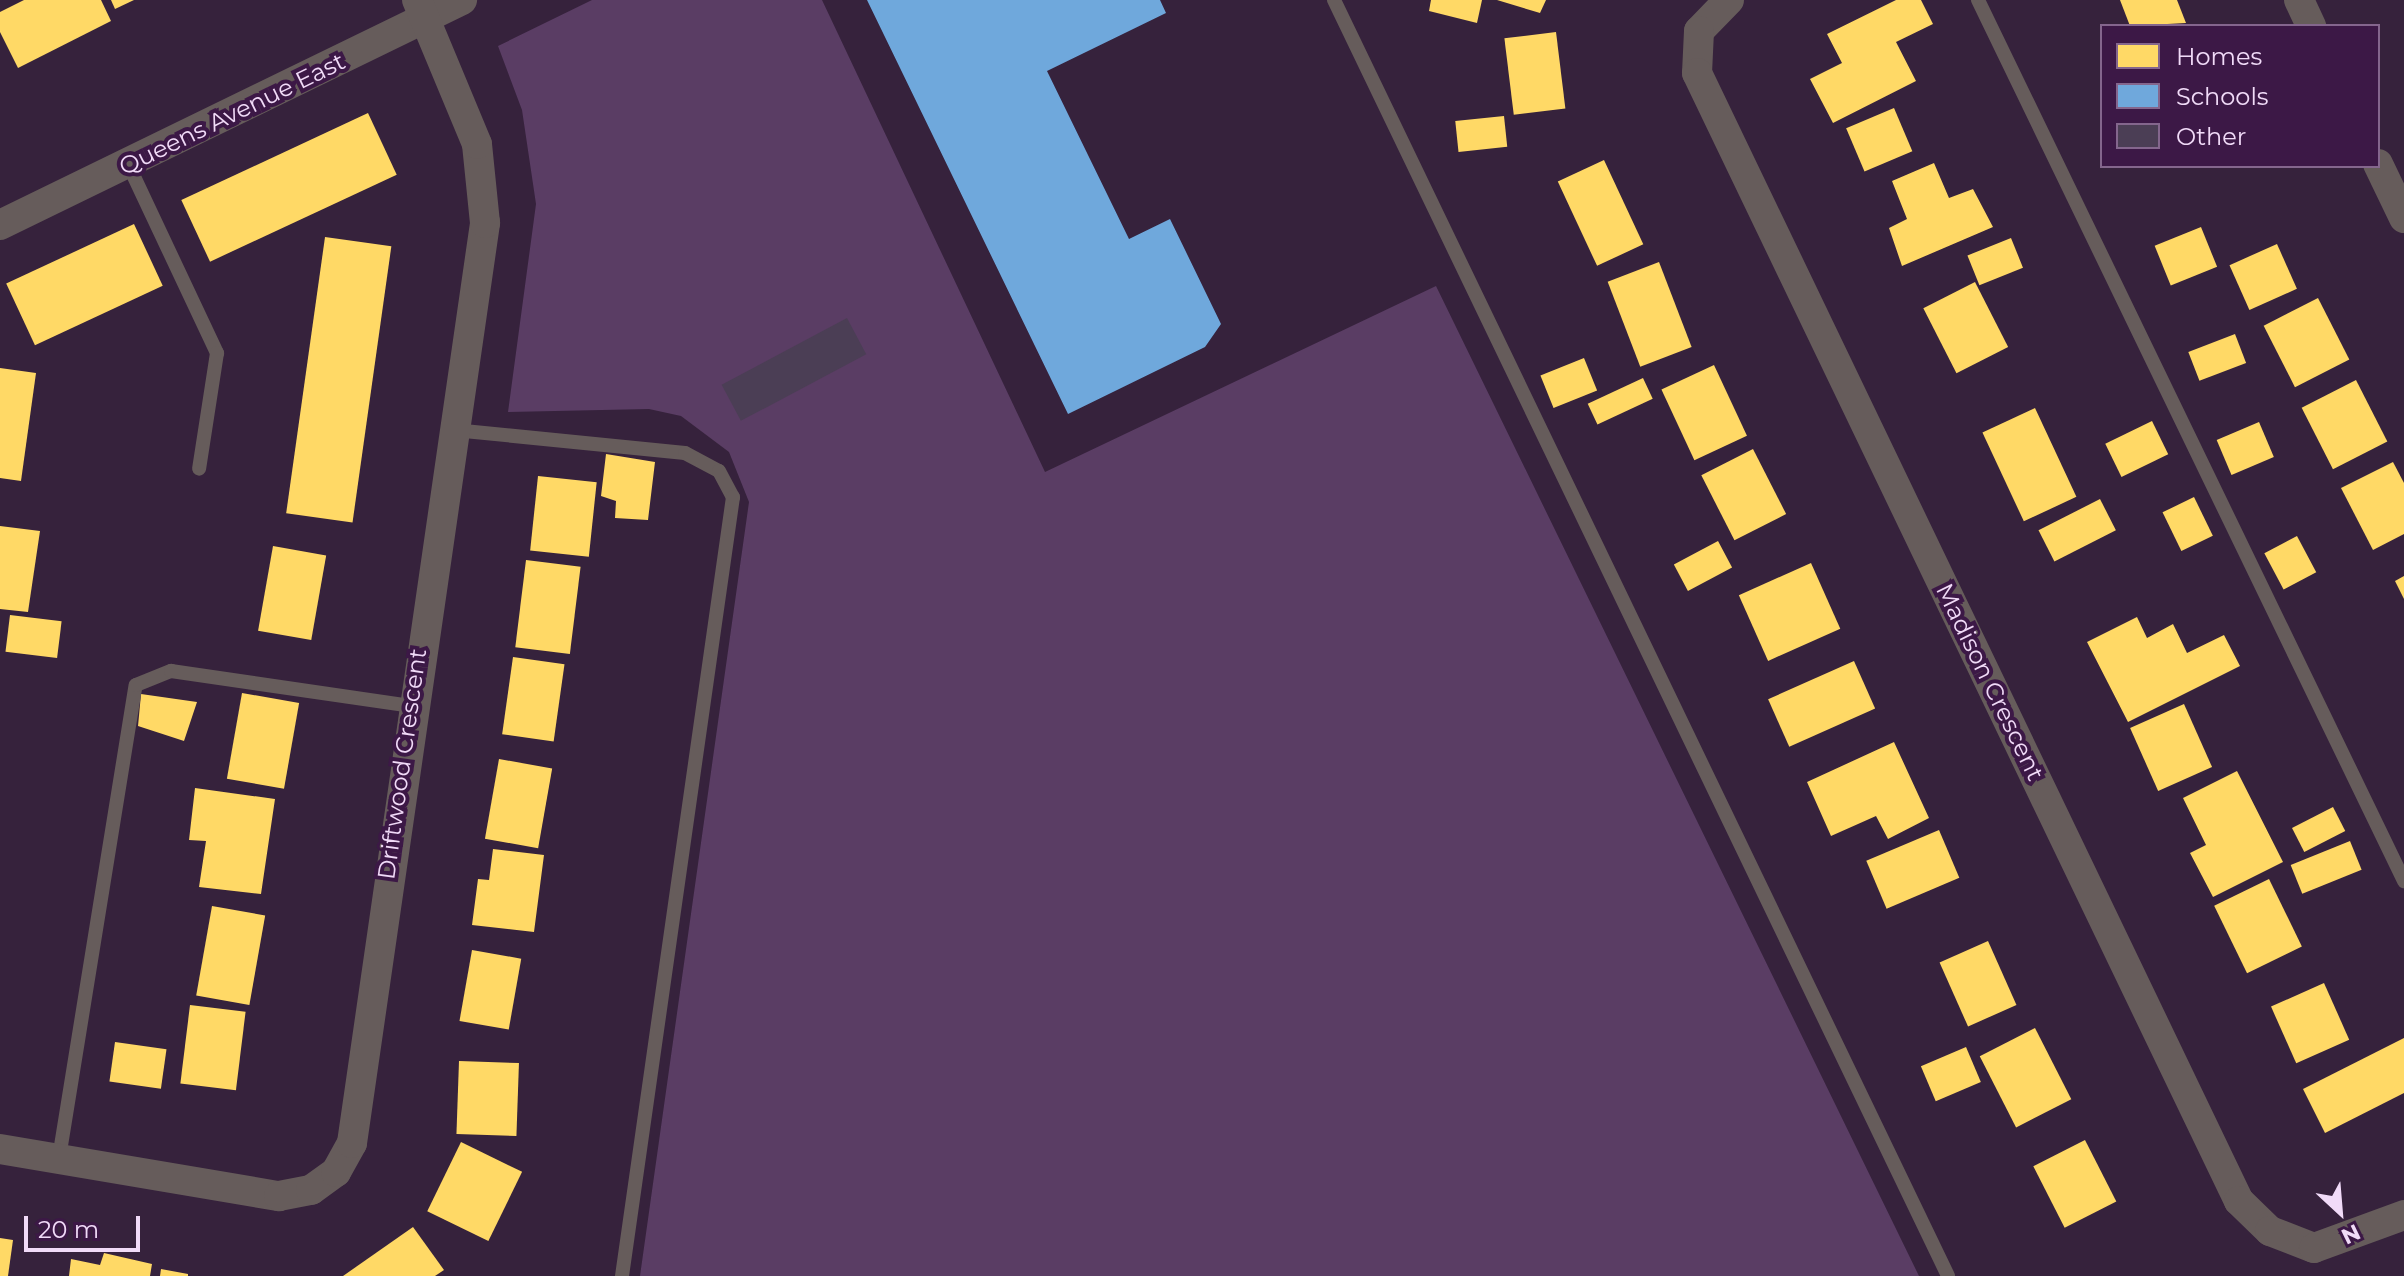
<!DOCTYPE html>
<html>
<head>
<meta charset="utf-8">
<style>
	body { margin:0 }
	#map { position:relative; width:2404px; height:1276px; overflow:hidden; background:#36223c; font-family:Montserrat,sans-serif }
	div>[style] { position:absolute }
	.green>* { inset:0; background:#5a3d64 }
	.homes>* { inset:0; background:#ffd966; transform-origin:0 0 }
	.schools>* { inset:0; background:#6fa8dc }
	.building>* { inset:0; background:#4b3e55; transform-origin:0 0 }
	.service>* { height:14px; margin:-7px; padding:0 7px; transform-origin:7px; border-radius:7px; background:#665c5b }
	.minor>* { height:30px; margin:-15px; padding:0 15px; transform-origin:15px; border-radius:15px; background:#665c5b }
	span { translate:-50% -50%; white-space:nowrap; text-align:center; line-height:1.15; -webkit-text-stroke:8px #3c1846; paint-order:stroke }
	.street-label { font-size:24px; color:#f1dbf8 }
	.legend { position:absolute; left:2100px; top:24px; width:280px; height:144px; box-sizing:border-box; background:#3c1846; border:2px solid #84668d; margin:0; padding:10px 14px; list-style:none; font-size:24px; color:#f1dbf8 }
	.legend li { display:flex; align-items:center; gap:16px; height:40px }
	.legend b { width:40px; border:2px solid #84668d }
	.north { position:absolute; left:2300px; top:1172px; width:80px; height:80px; -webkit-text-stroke:6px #3c1846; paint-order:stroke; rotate:154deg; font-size:22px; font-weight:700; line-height:32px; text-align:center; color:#f1dbf8 }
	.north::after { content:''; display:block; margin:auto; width:28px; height:36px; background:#f1dbf8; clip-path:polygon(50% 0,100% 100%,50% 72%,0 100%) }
	.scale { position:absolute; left:24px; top:1216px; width:116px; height:36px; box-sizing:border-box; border:4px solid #f1dbf8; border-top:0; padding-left:10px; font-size:24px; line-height:28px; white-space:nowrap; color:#f1dbf8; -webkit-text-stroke:6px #3c1846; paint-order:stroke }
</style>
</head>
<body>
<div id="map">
	<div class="green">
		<i style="clip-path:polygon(592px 0,822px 0,1045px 472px,1436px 286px,1919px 1276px,640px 1276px,749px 502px,729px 452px,681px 416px,649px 409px,508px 412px,536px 204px,522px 110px,498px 46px)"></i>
	</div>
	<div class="homes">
		<i style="clip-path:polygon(24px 0,101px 0,111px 21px,18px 68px,0 32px,0 12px)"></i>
		<i style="clip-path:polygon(111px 0,134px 0,115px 9px)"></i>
		<i style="clip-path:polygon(1431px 0,1482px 0,1477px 23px,1429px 11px)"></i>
		<i style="clip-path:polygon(1497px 0,1546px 0,1540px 13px)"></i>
		<i style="clip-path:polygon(1896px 0,1921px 0,1933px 24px,1896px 42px,1916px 81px,1833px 123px,1810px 79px,1842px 63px,1827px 34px)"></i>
		<i style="clip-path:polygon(2120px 0,2177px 0,2186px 23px,2130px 26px)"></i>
		<i style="left:1556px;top:32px;width:77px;height:52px;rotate:83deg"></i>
		<i style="left:1894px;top:108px;width:47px;height:52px;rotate:67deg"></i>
		<i style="left:368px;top:113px;width:68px;height:206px;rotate:65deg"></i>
		<i style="left:1504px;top:116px;width:31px;height:49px;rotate:84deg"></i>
		<i style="left:1604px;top:160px;width:93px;height:51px;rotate:65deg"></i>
		<i style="clip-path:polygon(1934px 163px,1949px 198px,1973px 189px,1993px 227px,1902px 266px,1889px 228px,1907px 219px,1892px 181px)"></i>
		<i style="left:134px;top:224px;width:68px;height:141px;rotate:65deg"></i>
		<i style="left:2201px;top:227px;width:43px;height:50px;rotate:68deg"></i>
		<i style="left:325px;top:237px;width:67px;height:279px;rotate:8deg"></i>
		<i style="left:2011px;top:238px;width:32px;height:47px;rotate:68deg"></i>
		<i style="left:2277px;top:244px;width:49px;height:52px;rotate:66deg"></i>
		<i style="left:1659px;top:262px;width:91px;height:55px;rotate:69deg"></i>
		<i style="left:1975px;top:282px;width:73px;height:58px;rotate:63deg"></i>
		<i style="left:2318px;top:298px;width:69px;height:61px;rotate:63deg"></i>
		<i style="left:2235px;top:334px;width:31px;height:50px;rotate:69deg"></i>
		<i style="left:1584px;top:358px;width:35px;height:47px;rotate:68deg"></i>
		<i style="left:1714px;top:365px;width:78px;height:58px;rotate:65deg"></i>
		<i style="clip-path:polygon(0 368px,36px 373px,21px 481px,0 478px)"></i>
		<i style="left:1643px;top:378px;width:23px;height:61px;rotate:65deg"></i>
		<i style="left:2356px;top:380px;width:69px;height:61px;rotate:63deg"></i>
		<i style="left:2035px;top:408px;width:98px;height:58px;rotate:65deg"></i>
		<i style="left:2152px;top:421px;width:37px;height:52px;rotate:64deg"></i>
		<i style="left:2259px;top:422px;width:38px;height:46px;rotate:67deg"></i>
		<i style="left:1753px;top:449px;width:73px;height:58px;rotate:63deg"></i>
		<i style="clip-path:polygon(606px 454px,655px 462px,648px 520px,615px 518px,616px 501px,601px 496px)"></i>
		<i style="clip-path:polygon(2393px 462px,2404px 483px,2404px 534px,2373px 550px,2341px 488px)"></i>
		<i style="left:538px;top:476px;width:59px;height:75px;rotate:6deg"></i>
		<i style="left:2194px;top:497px;width:43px;height:35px;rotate:64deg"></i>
		<i style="left:2100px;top:499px;width:35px;height:69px;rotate:63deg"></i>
		<i style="clip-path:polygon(0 526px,40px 531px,28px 612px,0 609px)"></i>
		<i style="left:2297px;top:536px;width:41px;height:37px;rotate:62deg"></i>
		<i style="left:1718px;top:541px;width:30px;height:50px;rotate:62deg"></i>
		<i style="left:273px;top:546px;width:54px;height:86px;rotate:10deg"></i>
		<i style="left:526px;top:560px;width:55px;height:88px;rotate:7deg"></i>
		<i style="left:1811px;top:563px;width:72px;height:79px;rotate:66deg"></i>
		<i style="clip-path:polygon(2404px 576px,2404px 599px,2395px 581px)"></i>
		<i style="left:10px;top:615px;width:52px;height:37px;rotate:7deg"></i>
		<i style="clip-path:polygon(2137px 617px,2147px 638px,2173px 624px,2187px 653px,2224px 635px,2240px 666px,2128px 722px,2087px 642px)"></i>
		<i style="left:513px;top:657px;width:52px;height:78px;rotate:8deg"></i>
		<i style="left:1854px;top:661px;width:52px;height:94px;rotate:66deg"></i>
		<i style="left:242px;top:693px;width:58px;height:87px;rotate:10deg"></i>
		<i style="clip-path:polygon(141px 694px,197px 702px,184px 741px,138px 726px)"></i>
		<i style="left:2184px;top:704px;width:69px;height:59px;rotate:66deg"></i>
		<i style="clip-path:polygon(1894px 742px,1929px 818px,1888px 839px,1876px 816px,1831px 836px,1807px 782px)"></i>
		<i style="left:499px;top:759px;width:54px;height:81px;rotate:10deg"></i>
		<i style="clip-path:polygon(2237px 771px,2283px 862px,2213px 897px,2190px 853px,2206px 845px,2183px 798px)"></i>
		<i style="clip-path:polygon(195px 788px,275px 799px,261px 894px,199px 887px,206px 841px,189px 840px)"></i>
		<i style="left:2333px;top:807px;width:27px;height:46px;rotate:63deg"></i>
		<i style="left:1939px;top:830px;width:52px;height:79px;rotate:67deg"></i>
		<i style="left:2350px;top:841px;width:31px;height:64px;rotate:68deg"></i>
		<i style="clip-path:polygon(493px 849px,544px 855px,534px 932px,472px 925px,478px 879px,489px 880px)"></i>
		<i style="left:2269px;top:879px;width:75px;height:61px;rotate:64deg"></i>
		<i style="left:212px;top:906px;width:54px;height:91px;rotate:10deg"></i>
		<i style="left:1988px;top:941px;width:70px;height:53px;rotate:66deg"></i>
		<i style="left:472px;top:950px;width:50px;height:72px;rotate:10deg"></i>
		<i style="left:2324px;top:983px;width:62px;height:58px;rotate:66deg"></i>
		<i style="left:190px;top:1005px;width:56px;height:79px;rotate:7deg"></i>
		<i style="left:2035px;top:1028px;width:80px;height:62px;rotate:63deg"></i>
		<i style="clip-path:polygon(2404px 1038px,2404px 1093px,2325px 1133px,2303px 1089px)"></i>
		<i style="left:115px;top:1042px;width:52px;height:40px;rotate:8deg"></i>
		<i style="left:1966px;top:1047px;width:38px;height:49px;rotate:67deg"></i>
		<i style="left:459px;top:1061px;width:60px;height:73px;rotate:2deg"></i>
		<i style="left:2085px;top:1140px;width:69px;height:58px;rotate:63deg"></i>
		<i style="left:461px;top:1142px;width:68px;height:77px;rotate:26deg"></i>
		<i style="clip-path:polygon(413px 1227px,444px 1270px,435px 1276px,343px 1276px)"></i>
		<i style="clip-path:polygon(0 1238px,13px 1240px,8px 1276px,0 1276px)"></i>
		<i style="clip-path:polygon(104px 1253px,152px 1264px,150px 1276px,69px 1276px,71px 1259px,100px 1265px)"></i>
		<i style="clip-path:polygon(161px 1269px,188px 1274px,188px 1276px,160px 1276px)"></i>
	</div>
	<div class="schools">
		<i style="clip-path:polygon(867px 0,1160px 0,1166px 13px,1047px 71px,1129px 239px,1170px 219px,1221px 324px,1205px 347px,1068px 414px)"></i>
	</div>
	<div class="building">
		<i style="left:847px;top:318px;width:41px;height:142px;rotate:62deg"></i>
	</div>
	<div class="service">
		<i style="left:1334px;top:0;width:1416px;rotate:64.3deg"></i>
		<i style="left:1978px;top:0;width:979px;rotate:64.19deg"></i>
		<i style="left:129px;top:166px;width:207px;rotate:64.8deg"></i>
		<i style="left:217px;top:353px;width:117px;rotate:98.8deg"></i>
		<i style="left:454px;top:430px;width:232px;rotate:5.7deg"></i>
		<i style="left:685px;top:453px;width:38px;rotate:28deg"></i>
		<i style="left:719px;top:471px;width:30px;rotate:62deg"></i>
		<i style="left:733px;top:497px;width:787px;rotate:98.11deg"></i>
		<i style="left:59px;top:1158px;width:479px;rotate:-80.8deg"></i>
		<i style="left:136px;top:685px;width:38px;rotate:-22deg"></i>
		<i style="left:171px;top:671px;width:242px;rotate:8.3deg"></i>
	</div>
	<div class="minor">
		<i style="left:1729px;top:0;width:43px;rotate:134.1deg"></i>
		<i style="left:1699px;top:31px;width:42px;rotate:92.7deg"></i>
		<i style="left:1697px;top:73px;width:1251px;rotate:64.34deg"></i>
		<i style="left:2239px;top:1201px;width:43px;rotate:44.1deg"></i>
		<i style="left:2270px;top:1231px;width:47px;rotate:21.1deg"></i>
		<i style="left:2314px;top:1248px;width:96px;rotate:-20.1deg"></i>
		<i style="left:2299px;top:0;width:29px;rotate:65deg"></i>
		<i style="left:2378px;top:164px;width:60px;rotate:64.3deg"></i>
		<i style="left:0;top:225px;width:514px;rotate:-25.97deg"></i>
		<i style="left:0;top:1149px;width:283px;rotate:9.6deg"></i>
		<i style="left:279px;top:1196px;width:33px;rotate:-11deg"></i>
		<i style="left:311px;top:1190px;width:31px;rotate:-36deg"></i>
		<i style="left:336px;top:1172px;width:33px;rotate:-61deg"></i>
		<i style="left:352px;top:1143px;width:930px;rotate:-81.77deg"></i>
		<i style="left:485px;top:223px;width:79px;rotate:-95.8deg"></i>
		<i style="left:477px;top:144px;width:156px;rotate:-112.6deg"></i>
	</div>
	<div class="street-label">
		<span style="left:232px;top:114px;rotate:-26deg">Queens Avenue East</span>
		<span style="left:1990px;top:682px;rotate:64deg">Madison Crescent</span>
		<span style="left:402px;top:764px;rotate:-82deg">Driftwood Crescent</span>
	</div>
	<ul class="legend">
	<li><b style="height:22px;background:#ffd966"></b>Homes</li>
	<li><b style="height:22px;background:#6fa8dc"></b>Schools</li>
	<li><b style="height:22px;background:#4b3e55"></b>Other</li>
	</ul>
	<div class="north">N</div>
	<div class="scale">20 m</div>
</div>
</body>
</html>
